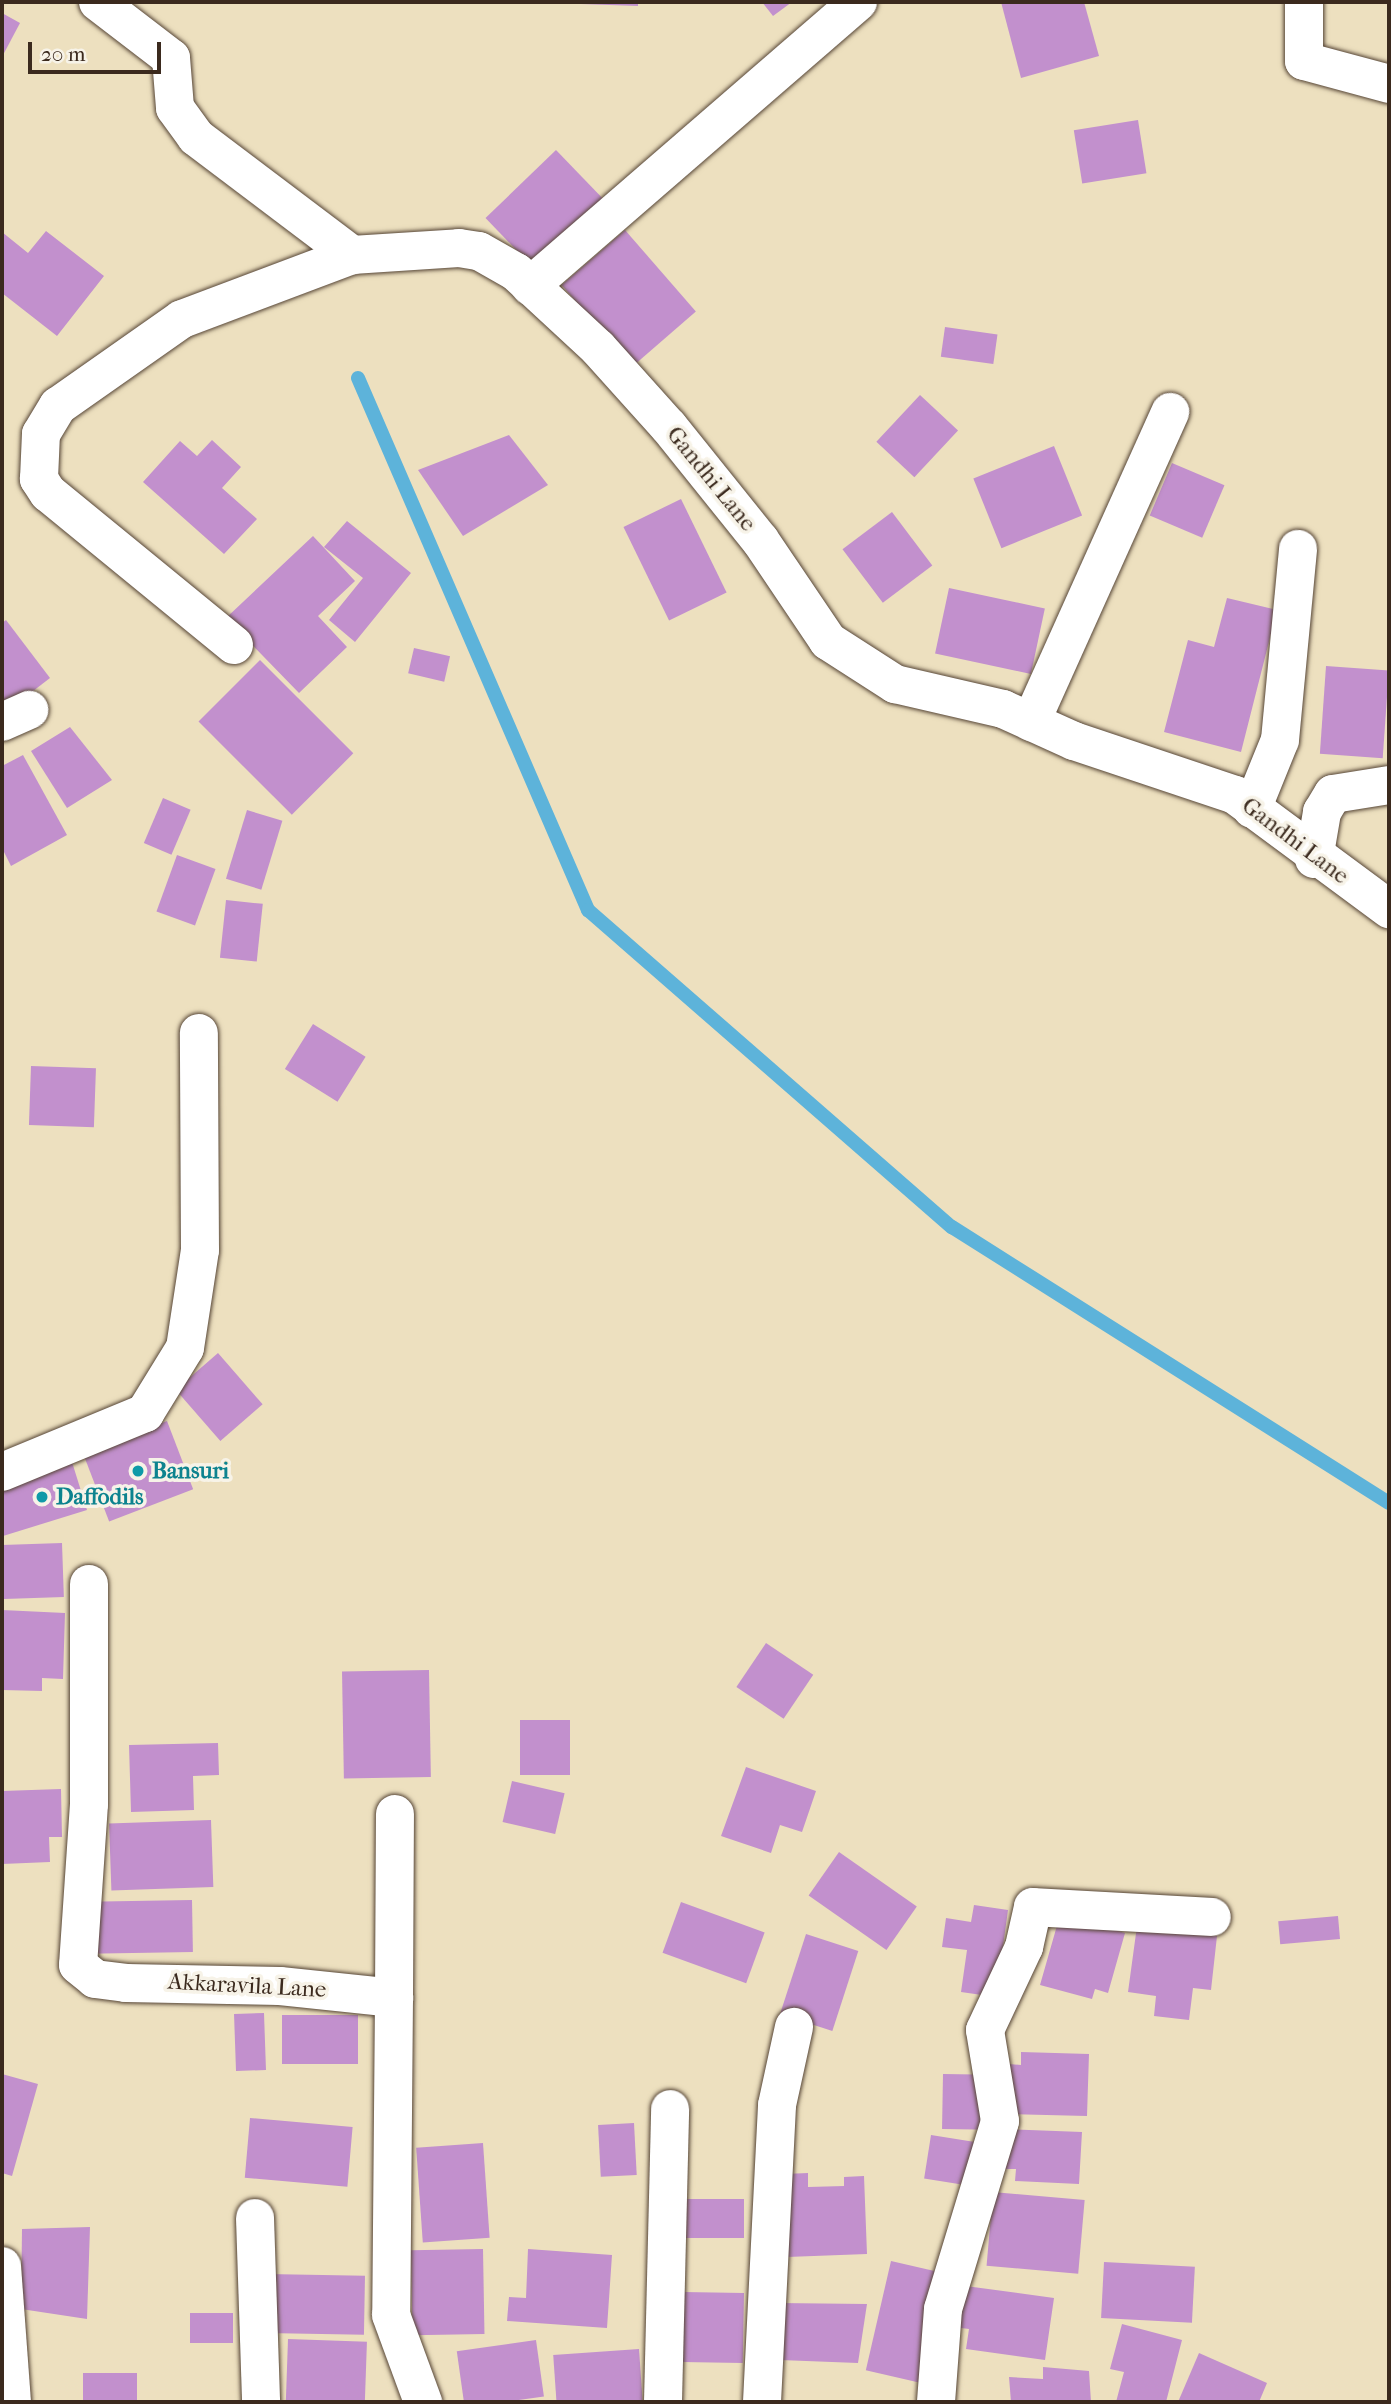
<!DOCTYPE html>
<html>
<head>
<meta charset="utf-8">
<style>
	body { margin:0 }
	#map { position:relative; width:1391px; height:2404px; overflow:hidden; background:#ede0bf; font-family:"IM FELL French Canon",serif }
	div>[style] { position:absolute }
	.stream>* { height:14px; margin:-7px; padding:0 7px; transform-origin:7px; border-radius:7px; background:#5db3da }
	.building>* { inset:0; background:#c290cd; transform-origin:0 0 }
	.roads { filter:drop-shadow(0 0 2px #564536) drop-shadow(0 0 2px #564536) }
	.minor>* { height:38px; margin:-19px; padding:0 19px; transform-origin:19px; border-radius:19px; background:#fff }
	.dots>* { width:19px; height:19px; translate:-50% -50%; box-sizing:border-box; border:4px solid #f7f3e8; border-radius:50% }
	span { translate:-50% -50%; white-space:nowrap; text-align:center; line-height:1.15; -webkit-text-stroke:7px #f7f3e8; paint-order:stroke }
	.street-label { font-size:23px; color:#3b2a1e }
	.culture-label { font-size:23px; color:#0d838f; font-weight:700 }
	.left { translate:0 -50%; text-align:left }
	.frame { position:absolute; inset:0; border:4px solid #3b2a1e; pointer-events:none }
	.scale { position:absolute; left:28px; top:42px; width:133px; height:32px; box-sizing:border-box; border:4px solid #3b2a1e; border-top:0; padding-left:9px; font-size:21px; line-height:24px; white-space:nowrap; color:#3b2a1e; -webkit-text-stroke:5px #f7f3e8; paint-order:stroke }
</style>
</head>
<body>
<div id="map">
	<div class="stream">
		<i style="left:358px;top:378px;width:580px;rotate:66.62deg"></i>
		<i style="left:588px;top:910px;width:483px;rotate:41.1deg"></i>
		<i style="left:952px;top:1227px;width:517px;rotate:32.28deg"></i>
	</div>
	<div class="building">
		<i style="clip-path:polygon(581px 2px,638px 2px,638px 6px,581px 4px)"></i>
		<i style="clip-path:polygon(762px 2px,792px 2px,773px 16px)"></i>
		<i style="clip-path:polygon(1001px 2px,1084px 2px,1099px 56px,1021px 78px)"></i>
		<i style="clip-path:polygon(2px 13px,20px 23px,2px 57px)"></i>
		<i style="left:1138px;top:120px;width:54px;height:65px;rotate:81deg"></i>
		<i style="left:556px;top:150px;width:68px;height:98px;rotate:46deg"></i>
		<i style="left:625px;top:230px;width:108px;height:84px;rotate:49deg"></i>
		<i style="clip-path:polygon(46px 231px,104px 276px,57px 336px,2px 293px,2px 232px,28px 253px)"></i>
		<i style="left:945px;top:327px;width:53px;height:30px;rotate:8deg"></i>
		<i style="left:920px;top:395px;width:52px;height:64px;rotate:43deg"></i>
		<i style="clip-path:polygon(509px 435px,548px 485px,463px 536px,418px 470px)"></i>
		<i style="clip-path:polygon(212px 440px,241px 467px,222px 488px,257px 519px,224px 554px,143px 482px,180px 441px,197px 456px)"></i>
		<i style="left:1054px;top:446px;width:75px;height:87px;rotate:68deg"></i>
		<i style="left:1172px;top:463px;width:57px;height:57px;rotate:23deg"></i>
		<i style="left:681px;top:499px;width:104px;height:64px;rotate:64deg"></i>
		<i style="left:892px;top:512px;width:67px;height:62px;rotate:53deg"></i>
		<i style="clip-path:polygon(347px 521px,411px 573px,355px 642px,329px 620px,363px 578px,324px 547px)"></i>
		<i style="clip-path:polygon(313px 536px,355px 581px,318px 616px,347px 647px,299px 693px,226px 618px)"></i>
		<i style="left:949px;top:588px;width:98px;height:67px;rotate:12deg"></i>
		<i style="clip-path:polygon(1227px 598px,1277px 610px,1241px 752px,1164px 732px,1188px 640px,1214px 647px)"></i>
		<i style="clip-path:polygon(6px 620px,50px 678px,2px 715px,2px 623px)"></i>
		<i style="left:414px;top:648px;width:37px;height:26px;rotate:13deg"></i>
		<i style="left:260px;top:660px;width:132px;height:87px;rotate:45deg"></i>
		<i style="left:1326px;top:666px;width:63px;height:88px;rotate:4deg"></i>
		<i style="clip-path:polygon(70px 727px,112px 780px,67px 808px,31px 751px)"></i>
		<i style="clip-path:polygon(23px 755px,67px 835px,11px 866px,2px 848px,2px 766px)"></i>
		<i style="left:163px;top:798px;width:30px;height:49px;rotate:23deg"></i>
		<i style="left:247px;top:810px;width:37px;height:72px;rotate:17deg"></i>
		<i style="left:177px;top:855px;width:41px;height:60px;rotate:20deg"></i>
		<i style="left:226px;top:900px;width:37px;height:58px;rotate:6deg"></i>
		<i style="left:313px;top:1024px;width:62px;height:53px;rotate:32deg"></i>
		<i style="left:31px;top:1066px;width:65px;height:59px;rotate:2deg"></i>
		<i style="left:218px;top:1353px;width:68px;height:56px;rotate:49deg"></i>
		<i style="left:167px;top:1421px;width:73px;height:90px;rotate:69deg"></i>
		<i style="clip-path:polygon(72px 1462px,87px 1510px,3px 1536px,2px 1483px)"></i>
		<i style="left:62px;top:1543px;width:54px;height:60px;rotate:88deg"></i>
		<i style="clip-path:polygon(2px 1610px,65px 1613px,63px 1679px,42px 1678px,42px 1691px,2px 1690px)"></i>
		<i style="left:766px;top:1643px;width:57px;height:53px;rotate:34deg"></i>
		<i style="left:429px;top:1670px;width:107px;height:87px;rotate:89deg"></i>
		<i style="left:520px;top:1720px;width:50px;height:55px"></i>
		<i style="clip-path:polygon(218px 1743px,219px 1775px,193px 1776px,194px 1810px,131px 1812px,129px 1745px)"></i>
		<i style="clip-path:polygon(746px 1767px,816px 1791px,802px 1832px,780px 1825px,771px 1853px,721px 1836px)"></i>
		<i style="left:512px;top:1781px;width:54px;height:42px;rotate:13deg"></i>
		<i style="clip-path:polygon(61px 1789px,62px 1837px,49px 1837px,50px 1862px,2px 1864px,2px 1791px)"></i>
		<i style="left:211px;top:1820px;width:67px;height:102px;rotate:88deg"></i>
		<i style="left:839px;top:1852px;width:95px;height:53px;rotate:35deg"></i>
		<i style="left:192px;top:1900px;width:52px;height:105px;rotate:89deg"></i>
		<i style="left:681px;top:1902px;width:89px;height:54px;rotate:20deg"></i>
		<i style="clip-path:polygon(974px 1905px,1008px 1910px,996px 1997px,961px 1992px,967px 1950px,942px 1947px,946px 1918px,971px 1922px)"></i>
		<i style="clip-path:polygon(1060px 1915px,1125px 1933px,1108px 1993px,1095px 1989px,1092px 1999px,1040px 1985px)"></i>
		<i style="left:1338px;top:1916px;width:23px;height:60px;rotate:85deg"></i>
		<i style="clip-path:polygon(1137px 1926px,1217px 1936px,1211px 1990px,1193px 1988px,1189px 2020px,1154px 2016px,1156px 1996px,1128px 1992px)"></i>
		<i style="left:806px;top:1934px;width:55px;height:84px;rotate:18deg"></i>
		<i style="left:264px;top:2013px;width:57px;height:30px;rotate:88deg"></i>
		<i style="left:358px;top:2015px;width:49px;height:76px;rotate:90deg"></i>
		<i style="clip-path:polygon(1021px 2052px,1089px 2054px,1087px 2116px,1006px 2114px,1008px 2064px,1021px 2065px)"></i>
		<i style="clip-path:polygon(2px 2074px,38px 2084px,12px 2176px,2px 2173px)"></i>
		<i style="left:943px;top:2074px;width:50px;height:55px;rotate:1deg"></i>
		<i style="left:250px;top:2118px;width:103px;height:60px;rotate:5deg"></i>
		<i style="left:634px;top:2123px;width:52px;height:36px;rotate:87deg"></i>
		<i style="clip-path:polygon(1006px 2129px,1082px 2132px,1079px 2184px,1015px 2181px,1016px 2169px,1004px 2169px)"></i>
		<i style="left:931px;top:2135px;width:46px;height:44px;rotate:9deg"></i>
		<i style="left:483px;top:2143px;width:95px;height:67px;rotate:86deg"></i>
		<i style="clip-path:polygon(808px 2173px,808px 2187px,844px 2186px,844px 2177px,864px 2176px,867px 2254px,787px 2257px,784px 2174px)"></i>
		<i style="left:993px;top:2192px;width:92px;height:74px;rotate:5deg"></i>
		<i style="left:744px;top:2199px;width:39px;height:66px;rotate:90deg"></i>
		<i style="clip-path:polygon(90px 2227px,87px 2319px,21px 2309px,22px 2229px)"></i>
		<i style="left:483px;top:2249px;width:85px;height:72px;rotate:89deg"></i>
		<i style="clip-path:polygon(528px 2249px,612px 2255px,607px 2328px,507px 2321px,509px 2297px,526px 2298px)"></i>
		<i style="left:891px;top:2261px;width:59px;height:112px;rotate:13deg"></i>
		<i style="left:1104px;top:2262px;width:91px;height:56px;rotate:3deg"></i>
		<i style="left:266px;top:2274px;width:99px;height:59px;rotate:1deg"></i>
		<i style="clip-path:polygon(951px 2284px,1054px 2298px,1045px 2360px,966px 2349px,969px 2329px,945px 2326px)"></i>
		<i style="left:683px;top:2292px;width:61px;height:70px;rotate:1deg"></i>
		<i style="clip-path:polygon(778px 2303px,867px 2304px,858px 2363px,780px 2360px)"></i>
		<i style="left:190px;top:2313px;width:43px;height:30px"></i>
		<i style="clip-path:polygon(1122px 2324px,1182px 2340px,1166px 2402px,1116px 2402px,1124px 2372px,1110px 2369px)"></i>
		<i style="left:288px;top:2339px;width:79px;height:63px;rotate:2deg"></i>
		<i style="left:536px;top:2340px;width:57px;height:80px;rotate:82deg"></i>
		<i style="left:639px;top:2349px;width:53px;height:86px;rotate:86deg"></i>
		<i style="clip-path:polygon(1199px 2353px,1267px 2383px,1259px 2402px,1178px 2402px)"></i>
		<i style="clip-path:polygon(1043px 2367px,1089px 2371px,1091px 2402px,1011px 2402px,1009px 2377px,1043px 2379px)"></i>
		<i style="left:83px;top:2373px;width:54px;height:29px"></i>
	</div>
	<div class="roads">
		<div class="minor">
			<i style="left:98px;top:2px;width:92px;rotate:37.5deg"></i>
			<i style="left:171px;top:58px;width:50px;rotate:85.4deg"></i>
			<i style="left:175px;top:108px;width:36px;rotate:54deg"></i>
			<i style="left:196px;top:137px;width:196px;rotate:37.1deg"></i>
			<i style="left:352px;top:255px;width:107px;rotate:-3.7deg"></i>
			<i style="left:459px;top:248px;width:20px;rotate:9deg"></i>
			<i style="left:479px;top:251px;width:43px;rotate:29.6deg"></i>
			<i style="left:516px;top:272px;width:112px;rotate:42.8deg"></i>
			<i style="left:598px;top:348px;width:106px;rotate:48.1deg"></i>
			<i style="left:669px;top:427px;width:145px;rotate:51.2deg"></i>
			<i style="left:760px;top:540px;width:122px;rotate:56deg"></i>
			<i style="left:828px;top:641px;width:80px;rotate:32.7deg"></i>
			<i style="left:895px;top:684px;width:111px;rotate:13deg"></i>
			<i style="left:1003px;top:709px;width:78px;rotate:24.3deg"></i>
			<i style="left:1074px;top:741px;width:170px;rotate:18.5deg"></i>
			<i style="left:1235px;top:795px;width:192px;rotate:36.5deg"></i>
			<i style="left:1304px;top:2px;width:59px;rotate:90deg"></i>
			<i style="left:1304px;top:61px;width:88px;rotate:15.1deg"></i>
			<i style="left:530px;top:286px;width:434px;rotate:-40.9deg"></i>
			<i style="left:234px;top:645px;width:240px;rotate:-140.7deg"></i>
			<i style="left:48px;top:493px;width:17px;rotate:-123deg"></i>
			<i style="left:39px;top:479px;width:45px;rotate:-87.5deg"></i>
			<i style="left:41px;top:434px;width:33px;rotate:-59deg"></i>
			<i style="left:58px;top:406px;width:151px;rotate:-35.1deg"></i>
			<i style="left:182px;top:319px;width:182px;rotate:-20.6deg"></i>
			<i style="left:2px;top:722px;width:30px;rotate:-24deg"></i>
			<i style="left:1031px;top:722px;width:340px;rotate:-65.8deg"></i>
			<i style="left:1252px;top:809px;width:74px;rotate:-67.9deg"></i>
			<i style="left:1280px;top:740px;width:192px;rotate:-84.6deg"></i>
			<i style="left:1314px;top:859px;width:48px;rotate:-80.3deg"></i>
			<i style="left:1322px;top:812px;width:21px;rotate:-59deg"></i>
			<i style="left:1333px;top:794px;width:57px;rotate:-9.1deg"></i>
			<i style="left:2px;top:1472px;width:155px;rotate:-22.4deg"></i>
			<i style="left:145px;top:1413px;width:76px;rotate:-58.4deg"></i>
			<i style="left:185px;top:1348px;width:99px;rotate:-81.3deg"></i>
			<i style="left:200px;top:1250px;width:217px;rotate:-90.3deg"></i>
			<i style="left:89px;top:1584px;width:220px;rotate:90deg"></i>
			<i style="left:89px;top:1804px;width:161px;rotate:93.9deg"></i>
			<i style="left:78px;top:1965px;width:22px;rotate:39deg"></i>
			<i style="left:95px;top:1979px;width:31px;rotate:7deg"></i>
			<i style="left:126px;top:1983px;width:154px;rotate:1.1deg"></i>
			<i style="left:280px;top:1986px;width:115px;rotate:6deg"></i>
			<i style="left:394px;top:1998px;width:317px;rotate:90.5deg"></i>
			<i style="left:391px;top:2315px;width:93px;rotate:69.8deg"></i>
			<i style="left:394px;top:1998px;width:184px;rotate:-89.7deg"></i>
			<i style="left:255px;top:2218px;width:184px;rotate:88.1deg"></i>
			<i style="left:2px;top:2266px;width:136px;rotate:85.8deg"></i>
			<i style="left:663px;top:2402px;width:293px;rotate:-88.6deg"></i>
			<i style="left:762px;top:2402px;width:297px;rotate:-87.1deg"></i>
			<i style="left:777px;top:2105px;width:80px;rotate:-77.7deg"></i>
			<i style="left:936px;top:2402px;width:93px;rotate:-85.7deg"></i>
			<i style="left:943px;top:2309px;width:196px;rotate:-73.1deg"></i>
			<i style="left:1000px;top:2121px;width:92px;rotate:-99.4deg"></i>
			<i style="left:985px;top:2030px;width:92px;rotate:-64.8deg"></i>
			<i style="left:1024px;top:1947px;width:41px;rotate:-77.3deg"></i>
			<i style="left:1033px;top:1907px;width:179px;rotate:3.2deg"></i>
		</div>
	</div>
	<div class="dots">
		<i style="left:138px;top:1471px;background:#0f9aa8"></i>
		<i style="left:42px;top:1497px;background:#0f9aa8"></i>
	</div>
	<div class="street-label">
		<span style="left:711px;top:479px;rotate:51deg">Gandhi Lane</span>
		<span style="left:1295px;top:841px;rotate:37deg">Gandhi Lane</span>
		<span style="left:247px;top:1986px;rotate:3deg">Akkaravila Lane</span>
	</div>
	<div class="culture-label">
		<span class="left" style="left:152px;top:1471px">Bansuri</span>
		<span class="left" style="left:56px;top:1497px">Daffodils</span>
	</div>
	<div class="frame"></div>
	<div class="scale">20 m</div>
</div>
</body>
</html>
